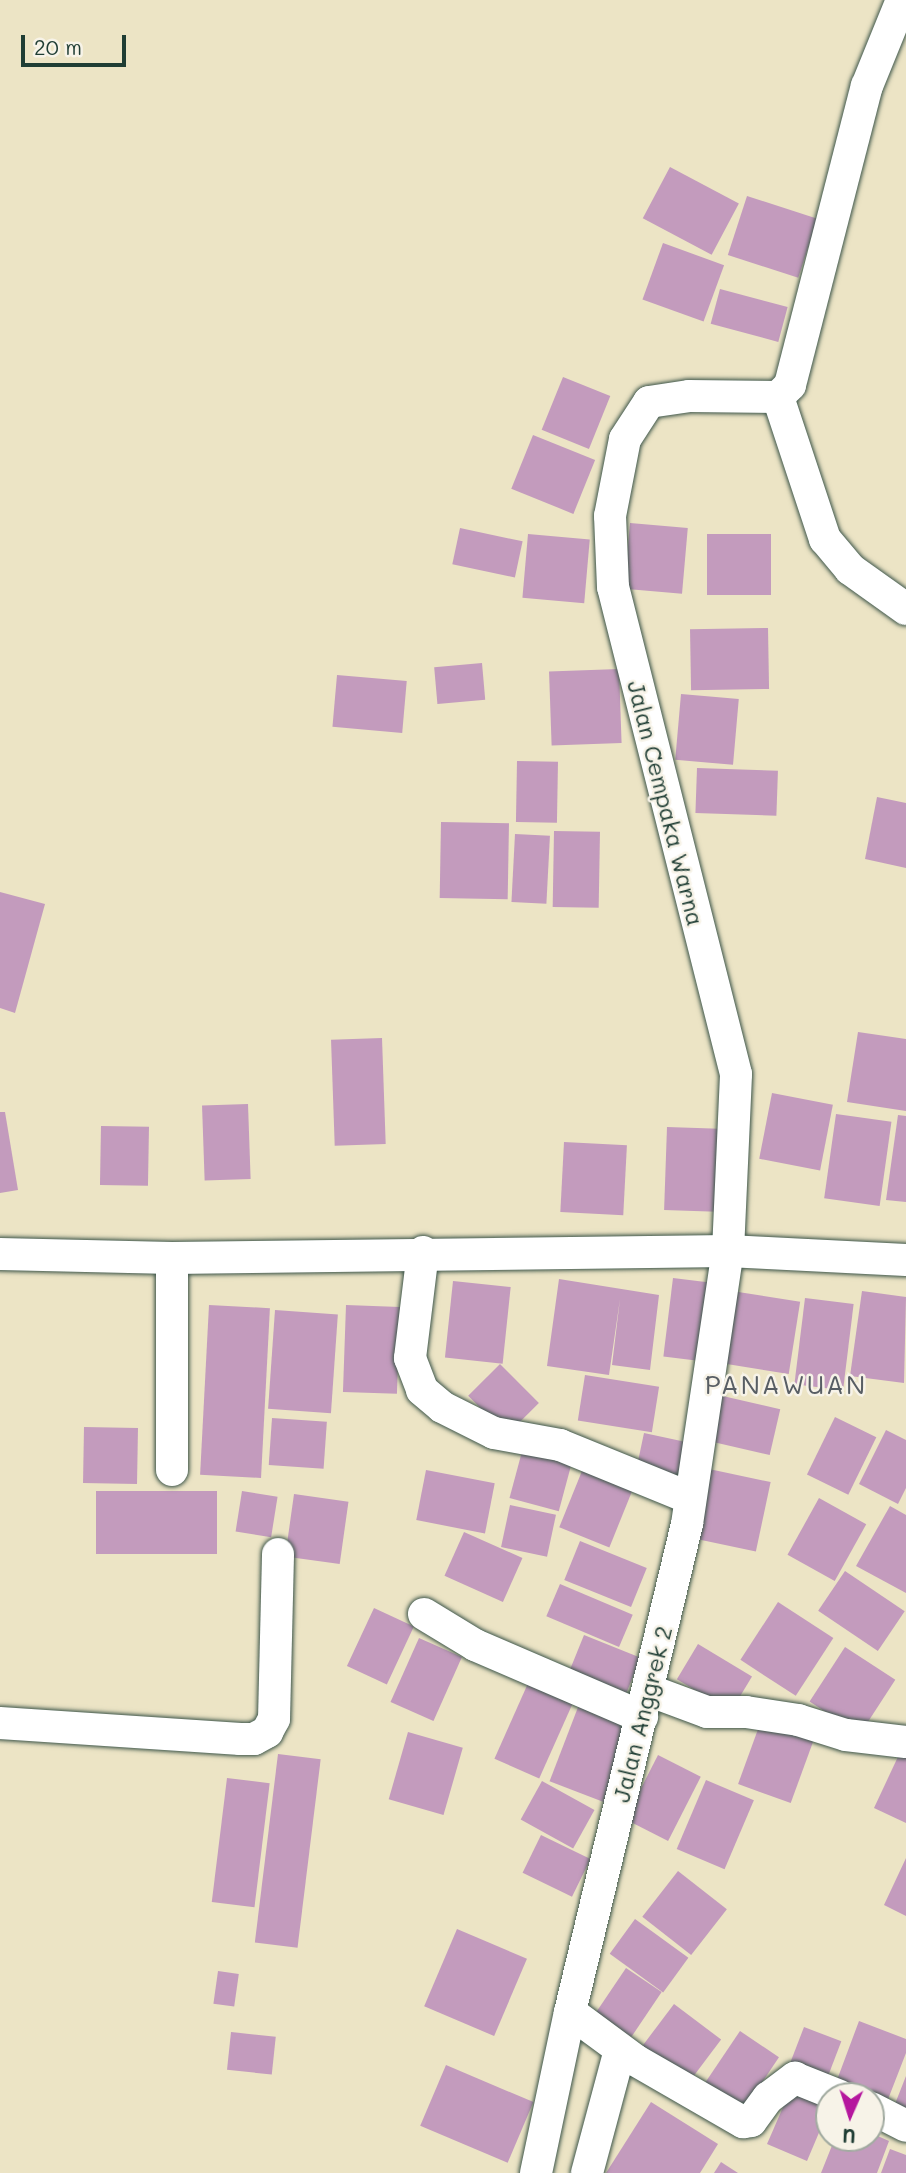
<!DOCTYPE html>
<html>
<head>
<meta charset="utf-8">
<style>
	body { margin:0 }
	#map { position:relative; width:906px; height:2173px; overflow:hidden; background:#ece4c5; font-family:Mali,sans-serif }
	div>[style] { position:absolute }
	.building>* { inset:0; background:#c39bbd; transform-origin:0 0 }
	.roads { filter:drop-shadow(0 0 2px #3e564a) drop-shadow(0 0 2px #3e564a) }
	.minor>* { height:32px; margin:-16px; padding:0 16px; transform-origin:16px; border-radius:16px; background:#fff }
	span { translate:-50% -50%; white-space:nowrap; text-align:center; line-height:1.15; -webkit-text-stroke:5px #f7f3e8; paint-order:stroke }
	.street-label { font-size:23px; color:#1f3d34 }
	.quarter-label { font-size:26px; color:#585e64; letter-spacing:2px }
	.north { position:absolute; left:815px; top:2082px; width:70px; height:70px; box-sizing:border-box; background:#f7f3e8; border:2px solid #a1aaa0; border-radius:50%; rotate:183deg; font-size:19px; font-weight:700; line-height:28px; text-align:center; color:#1f3d34 }
	.north::after { content:''; display:block; margin:auto; width:24px; height:32px; background:#b5179e; clip-path:polygon(50% 0,100% 100%,50% 72%,0 100%) }
	.scale { position:absolute; left:21px; top:35px; width:105px; height:32px; box-sizing:border-box; border:4px solid #1f3d34; border-top:0; padding-left:9px; font-size:21px; line-height:24px; white-space:nowrap; color:#1f3d34; -webkit-text-stroke:5px #f7f3e8; paint-order:stroke }
</style>
</head>
<body>
<div id="map">
	<div class="building">
		<i style="left:670px;top:167px;width:78px;height:58px;rotate:28deg"></i>
		<i style="left:747px;top:196px;width:74px;height:62px;rotate:18deg"></i>
		<i style="left:663px;top:243px;width:65px;height:60px;rotate:20deg"></i>
		<i style="left:720px;top:289px;width:70px;height:36px;rotate:15deg"></i>
		<i style="left:563px;top:377px;width:51px;height:57px;rotate:22deg"></i>
		<i style="left:533px;top:435px;width:67px;height:58px;rotate:22deg"></i>
		<i style="left:630px;top:523px;width:58px;height:66px;rotate:5deg"></i>
		<i style="left:460px;top:528px;width:64px;height:37px;rotate:12deg"></i>
		<i style="left:528px;top:534px;width:62px;height:64px;rotate:5deg"></i>
		<i style="left:707px;top:534px;width:64px;height:61px"></i>
		<i style="left:768px;top:628px;width:61px;height:78px;rotate:89deg"></i>
		<i style="left:482px;top:663px;width:37px;height:48px;rotate:85deg"></i>
		<i style="left:619px;top:669px;width:74px;height:70px;rotate:88deg"></i>
		<i style="left:337px;top:675px;width:70px;height:52px;rotate:5deg"></i>
		<i style="left:681px;top:694px;width:58px;height:66px;rotate:5deg"></i>
		<i style="left:517px;top:761px;width:41px;height:61px;rotate:1deg"></i>
		<i style="left:697px;top:768px;width:81px;height:45px;rotate:2deg"></i>
		<i style="clip-path:polygon(877px 797px,906px 803px,906px 868px,865px 859px)"></i>
		<i style="left:441px;top:822px;width:68px;height:76px;rotate:1deg"></i>
		<i style="left:554px;top:831px;width:46px;height:76px;rotate:1deg"></i>
		<i style="left:515px;top:834px;width:35px;height:68px;rotate:3deg"></i>
		<i style="clip-path:polygon(0 892px,45px 904px,15px 1013px,0 1008px)"></i>
		<i style="clip-path:polygon(858px 1032px,906px 1039px,906px 1111px,847px 1102px)"></i>
		<i style="left:382px;top:1038px;width:106px;height:51px;rotate:88deg"></i>
		<i style="left:772px;top:1093px;width:62px;height:67px;rotate:11deg"></i>
		<i style="left:248px;top:1104px;width:75px;height:46px;rotate:88deg"></i>
		<i style="clip-path:polygon(0 1112px,5px 1112px,18px 1190px,0 1193px)"></i>
		<i style="left:836px;top:1114px;width:56px;height:85px;rotate:8deg"></i>
		<i style="clip-path:polygon(898px 1115px,906px 1116px,906px 1202px,886px 1200px)"></i>
		<i style="left:101px;top:1126px;width:48px;height:59px;rotate:1deg"></i>
		<i style="left:667px;top:1127px;width:60px;height:83px;rotate:2deg"></i>
		<i style="left:564px;top:1142px;width:63px;height:70px;rotate:3deg"></i>
		<i style="left:673px;top:1278px;width:43px;height:79px;rotate:7deg"></i>
		<i style="clip-path:polygon(559px 1279px,659px 1295px,650px 1370px,612px 1365px,620px 1299px,609px 1375px,547px 1366px)"></i>
		<i style="left:453px;top:1281px;width:58px;height:77px;rotate:6deg"></i>
		<i style="left:732px;top:1291px;width:69px;height:73px;rotate:9deg"></i>
		<i style="clip-path:polygon(862px 1291px,906px 1297px,904px 1383px,850px 1376px)"></i>
		<i style="left:805px;top:1298px;width:49px;height:87px;rotate:7deg"></i>
		<i style="left:209px;top:1305px;width:61px;height:170px;rotate:3deg"></i>
		<i style="left:346px;top:1305px;width:54px;height:87px;rotate:2deg"></i>
		<i style="left:275px;top:1310px;width:63px;height:99px;rotate:4deg"></i>
		<i style="left:500px;top:1364px;width:55px;height:45px;rotate:45deg"></i>
		<i style="left:585px;top:1375px;width:75px;height:46px;rotate:9deg"></i>
		<i style="left:714px;top:1394px;width:68px;height:47px;rotate:13deg"></i>
		<i style="left:835px;top:1417px;width:46px;height:64px;rotate:26deg"></i>
		<i style="left:272px;top:1418px;width:55px;height:47px;rotate:4deg"></i>
		<i style="left:84px;top:1427px;width:54px;height:56px;rotate:1deg"></i>
		<i style="clip-path:polygon(886px 1430px,906px 1440px,906px 1488px,898px 1504px,859px 1484px)"></i>
		<i style="left:644px;top:1433px;width:44px;height:39px;rotate:12deg"></i>
		<i style="left:524px;top:1444px;width:51px;height:56px;rotate:15deg"></i>
		<i style="left:584px;top:1466px;width:54px;height:66px;rotate:22deg"></i>
		<i style="left:709px;top:1469px;width:63px;height:71px;rotate:12deg"></i>
		<i style="left:426px;top:1470px;width:70px;height:51px;rotate:11deg"></i>
		<i style="left:96px;top:1491px;width:121px;height:63px"></i>
		<i style="left:242px;top:1491px;width:36px;height:41px;rotate:9deg"></i>
		<i style="left:294px;top:1494px;width:55px;height:63px;rotate:8deg"></i>
		<i style="left:819px;top:1498px;width:54px;height:65px;rotate:29deg"></i>
		<i style="left:510px;top:1505px;width:47px;height:43px;rotate:12deg"></i>
		<i style="clip-path:polygon(890px 1506px,906px 1515px,906px 1593px,856px 1566px)"></i>
		<i style="left:464px;top:1532px;width:64px;height:48px;rotate:24deg"></i>
		<i style="left:580px;top:1541px;width:72px;height:42px;rotate:22deg"></i>
		<i style="left:845px;top:1571px;width:72px;height:48px;rotate:34deg"></i>
		<i style="left:560px;top:1584px;width:79px;height:35px;rotate:23deg"></i>
		<i style="left:778px;top:1602px;width:66px;height:69px;rotate:33deg"></i>
		<i style="left:374px;top:1608px;width:44px;height:64px;rotate:25deg"></i>
		<i style="left:584px;top:1635px;width:61px;height:51px;rotate:22deg"></i>
		<i style="left:419px;top:1638px;width:47px;height:70px;rotate:24deg"></i>
		<i style="left:698px;top:1644px;width:63px;height:41px;rotate:31deg"></i>
		<i style="left:845px;top:1647px;width:60px;height:65px;rotate:33deg"></i>
		<i style="left:529px;top:1681px;width:49px;height:85px;rotate:24deg"></i>
		<i style="left:580px;top:1702px;width:60px;height:85px;rotate:21deg"></i>
		<i style="left:761px;top:1721px;width:56px;height:67px;rotate:20deg"></i>
		<i style="left:408px;top:1732px;width:57px;height:70px;rotate:16deg"></i>
		<i style="clip-path:polygon(903px 1746px,906px 1747px,906px 1823px,874px 1808px)"></i>
		<i style="left:278px;top:1754px;width:43px;height:190px;rotate:7deg"></i>
		<i style="left:658px;top:1755px;width:48px;height:72px;rotate:27deg"></i>
		<i style="left:227px;top:1778px;width:43px;height:125px;rotate:7deg"></i>
		<i style="left:706px;top:1780px;width:52px;height:75px;rotate:23deg"></i>
		<i style="left:542px;top:1781px;width:60px;height:44px;rotate:29deg"></i>
		<i style="left:541px;top:1835px;width:55px;height:42px;rotate:26deg"></i>
		<i style="clip-path:polygon(906px 1858px,906px 1916px,884px 1905px)"></i>
		<i style="left:678px;top:1871px;width:62px;height:58px;rotate:38deg"></i>
		<i style="left:635px;top:1919px;width:66px;height:43px;rotate:36deg"></i>
		<i style="left:457px;top:1929px;width:76px;height:84px;rotate:23deg"></i>
		<i style="left:626px;top:1968px;width:43px;height:54px;rotate:34deg"></i>
		<i style="left:218px;top:1971px;width:21px;height:33px;rotate:8deg"></i>
		<i style="left:674px;top:2004px;width:59px;height:55px;rotate:37deg"></i>
		<i style="clip-path:polygon(859px 2021px,906px 2039px,906px 2053px,885px 2107px,871px 2096px,834px 2088px)"></i>
		<i style="left:804px;top:2027px;width:40px;height:48px;rotate:21deg"></i>
		<i style="left:740px;top:2031px;width:47px;height:72px;rotate:34deg"></i>
		<i style="left:231px;top:2032px;width:45px;height:38px;rotate:6deg"></i>
		<i style="left:446px;top:2065px;width:95px;height:66px;rotate:23deg"></i>
		<i style="clip-path:polygon(906px 2076px,906px 2114px,893px 2109px)"></i>
		<i style="clip-path:polygon(794px 2082px,829px 2097px,829px 2109px,807px 2161px,767px 2144px)"></i>
		<i style="clip-path:polygon(651px 2102px,718px 2144px,700px 2173px,606px 2173px)"></i>
		<i style="clip-path:polygon(871px 2133px,889px 2141px,877px 2173px,821px 2173px,835px 2138px,871px 2138px)"></i>
		<i style="clip-path:polygon(890px 2149px,906px 2155px,906px 2173px,881px 2173px)"></i>
		<i style="clip-path:polygon(721px 2162px,738px 2173px,714px 2173px)"></i>
	</div>
	<div class="roads">
		<div class="minor">
			<i style="left:778px;top:397px;width:150px;rotate:71.7deg"></i>
			<i style="left:825px;top:539px;width:39px;rotate:50deg"></i>
			<i style="left:850px;top:569px;width:69px;rotate:35.5deg"></i>
			<i style="left:423px;top:1252px;width:107px;rotate:97deg"></i>
			<i style="left:410px;top:1358px;width:34px;rotate:69deg"></i>
			<i style="left:422px;top:1390px;width:26px;rotate:40deg"></i>
			<i style="left:442px;top:1407px;width:58px;rotate:26.6deg"></i>
			<i style="left:494px;top:1433px;width:67px;rotate:10.3deg"></i>
			<i style="left:560px;top:1445px;width:140px;rotate:22.2deg"></i>
			<i style="left:0;top:1254px;width:172px;rotate:1.3deg"></i>
			<i style="left:172px;top:1258px;width:556px;rotate:-0.72deg"></i>
			<i style="left:728px;top:1251px;width:178px;rotate:2.9deg"></i>
			<i style="left:172px;top:1470px;width:212px;rotate:-90deg"></i>
			<i style="left:424px;top:1614px;width:60px;rotate:31.3deg"></i>
			<i style="left:475px;top:1645px;width:182px;rotate:23.3deg"></i>
			<i style="left:648px;top:1690px;width:63px;rotate:20.4deg"></i>
			<i style="left:707px;top:1712px;width:39px"></i>
			<i style="left:746px;top:1712px;width:53px;rotate:8.7deg"></i>
			<i style="left:798px;top:1720px;width:50px;rotate:17.4deg"></i>
			<i style="left:846px;top:1735px;width:60px;rotate:6.7deg"></i>
			<i style="left:0;top:1723px;width:241px;rotate:3.8deg"></i>
			<i style="left:240px;top:1739px;width:14px"></i>
			<i style="left:254px;top:1739px;width:15px;rotate:-28deg"></i>
			<i style="left:267px;top:1732px;width:15px;rotate:-62deg"></i>
			<i style="left:274px;top:1719px;width:165px;rotate:-88.6deg"></i>
			<i style="left:570px;top:2012px;width:81px;rotate:36.4deg"></i>
			<i style="left:635px;top:2060px;width:125px;rotate:29.9deg"></i>
			<i style="left:743px;top:2122px;width:8px;rotate:-7deg"></i>
			<i style="left:751px;top:2121px;width:29px;rotate:-54deg"></i>
			<i style="left:768px;top:2098px;width:34px;rotate:-37deg"></i>
			<i style="left:795px;top:2078px;width:48px;rotate:21.8deg"></i>
			<i style="left:871px;top:2108px;width:39px;rotate:27deg"></i>
			<i style="left:536px;top:2173px;width:165px;rotate:-78.1deg"></i>
			<i style="left:570px;top:2012px;width:502px;rotate:-76.52deg"></i>
			<i style="left:687px;top:1524px;width:276px;rotate:-81.5deg"></i>
			<i style="left:728px;top:1251px;width:177px;rotate:-87.4deg"></i>
			<i style="left:736px;top:1074px;width:502px;rotate:-104.17deg"></i>
			<i style="left:613px;top:587px;width:71px;rotate:-92.4deg"></i>
			<i style="left:610px;top:516px;width:78px;rotate:-79deg"></i>
			<i style="left:625px;top:439px;width:44px;rotate:-57deg"></i>
			<i style="left:649px;top:402px;width:40px;rotate:-8.5deg"></i>
			<i style="left:689px;top:396px;width:89px;rotate:0.6deg"></i>
			<i style="left:778px;top:397px;width:17px;rotate:-45deg"></i>
			<i style="left:790px;top:385px;width:309px;rotate:-75.6deg"></i>
			<i style="left:867px;top:86px;width:93px;rotate:-67.9deg"></i>
			<i style="left:587px;top:2173px;width:127px;rotate:-75deg"></i>
		</div>
	</div>
	<div class="street-label">
		<span style="left:666px;top:803px;rotate:76deg">Jalan Cempaka Warna</span>
		<span style="left:642px;top:1714px;rotate:-76deg">Jalan Anggrek 2</span>
	</div>
	<div class="quarter-label">
		<span style="left:786px;top:1385px">PANAWUAN</span>
	</div>
	<div class="north">U</div>
	<div class="scale">20 m</div>
</div>
</body>
</html>
